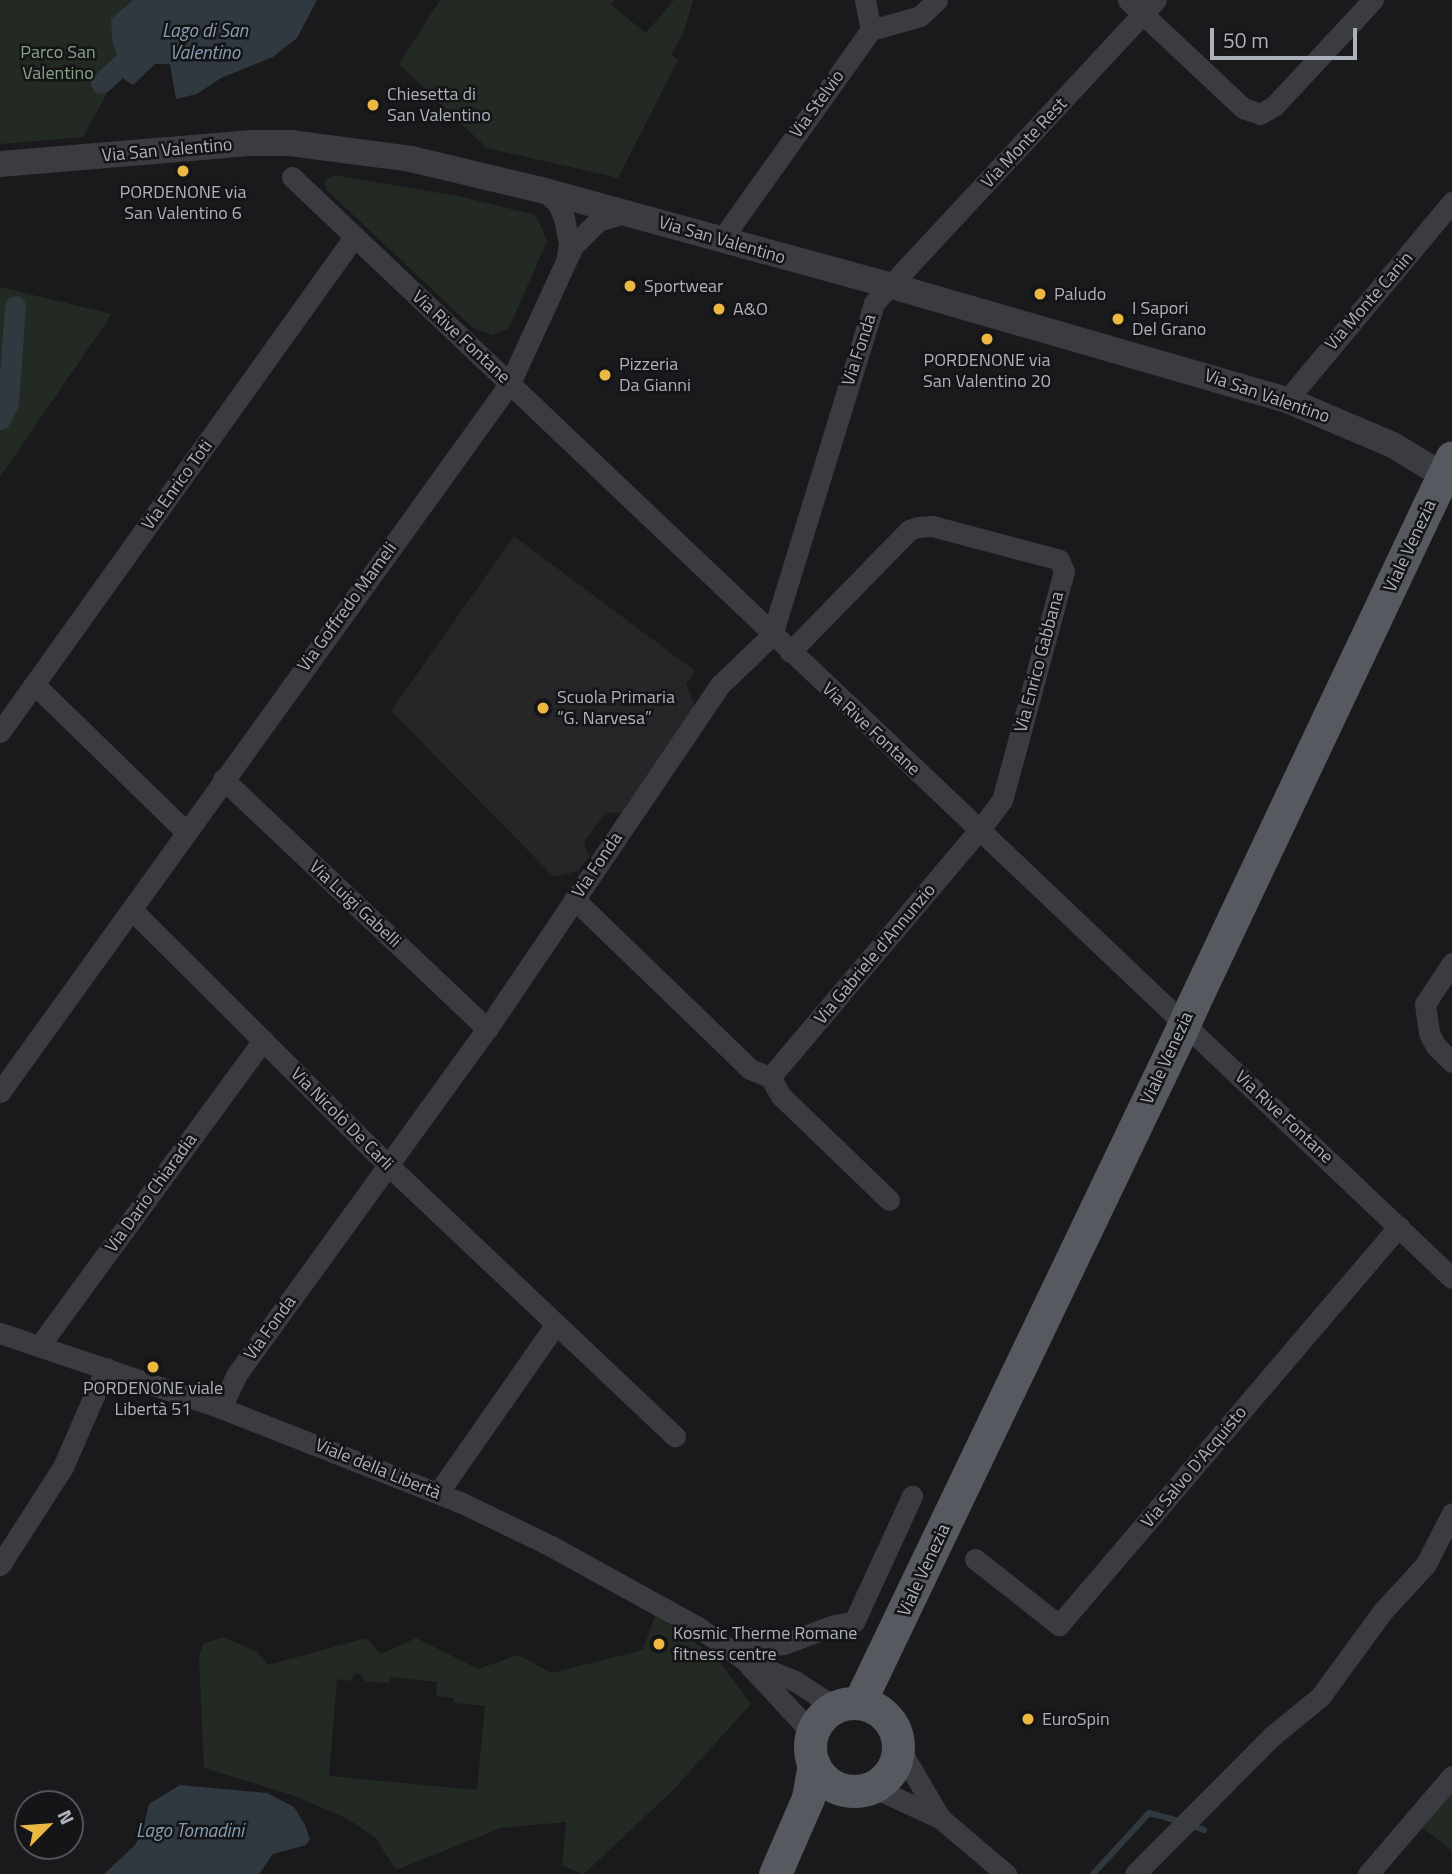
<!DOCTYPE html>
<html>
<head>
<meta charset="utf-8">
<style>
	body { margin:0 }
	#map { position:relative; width:1452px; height:1874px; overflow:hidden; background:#1a1a1c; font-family:"Titillium Web",sans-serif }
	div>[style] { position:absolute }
	.built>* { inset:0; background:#262629 }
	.green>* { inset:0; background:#222a23 }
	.water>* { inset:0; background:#303940 }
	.stream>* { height:6px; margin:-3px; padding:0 3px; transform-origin:3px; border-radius:3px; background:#303940 }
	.canal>* { height:21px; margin:-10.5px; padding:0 10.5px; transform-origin:10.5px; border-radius:10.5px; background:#303940 }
	.minor>* { height:21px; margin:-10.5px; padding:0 10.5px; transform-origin:10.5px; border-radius:10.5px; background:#3b3c41 }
	.tertiary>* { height:26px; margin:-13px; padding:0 13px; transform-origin:13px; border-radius:13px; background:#3b3c41 }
	.primary>* { height:33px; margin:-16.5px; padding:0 16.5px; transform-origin:16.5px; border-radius:16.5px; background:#575960 }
	.primary>.ring { margin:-16.5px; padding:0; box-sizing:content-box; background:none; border:33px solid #575960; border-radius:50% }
	.primary-bridge>* { height:33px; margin:-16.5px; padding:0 16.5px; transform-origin:16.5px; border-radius:16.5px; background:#575960 }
	.dots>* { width:19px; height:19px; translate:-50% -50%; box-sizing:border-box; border:4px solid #151517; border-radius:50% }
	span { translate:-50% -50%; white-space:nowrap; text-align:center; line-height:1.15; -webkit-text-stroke:5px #151517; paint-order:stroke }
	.park-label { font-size:18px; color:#85a588 }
	.poi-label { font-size:18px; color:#adb1bb }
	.left { translate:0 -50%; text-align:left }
	.street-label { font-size:18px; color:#adb1bb }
	.water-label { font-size:19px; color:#869db4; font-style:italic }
	.north { position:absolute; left:14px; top:1790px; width:70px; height:70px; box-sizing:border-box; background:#151517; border:2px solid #525359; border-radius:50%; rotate:65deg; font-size:19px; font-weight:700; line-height:28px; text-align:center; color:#adb1bb }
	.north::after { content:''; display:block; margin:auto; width:24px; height:32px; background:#ecb842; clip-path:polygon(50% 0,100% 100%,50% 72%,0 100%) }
	.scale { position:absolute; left:1210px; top:28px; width:147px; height:32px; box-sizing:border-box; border:4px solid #adb1bb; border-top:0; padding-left:9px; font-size:21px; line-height:24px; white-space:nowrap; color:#adb1bb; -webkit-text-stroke:5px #151517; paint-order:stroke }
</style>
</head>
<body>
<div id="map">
	<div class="built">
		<i style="clip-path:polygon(514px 536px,695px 671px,686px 684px,695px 706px,622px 812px,606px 813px,584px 842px,589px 857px,578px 871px,554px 877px,391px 711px)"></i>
	</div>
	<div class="green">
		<i style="clip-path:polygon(0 0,133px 0,111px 19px,112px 40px,120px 62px,119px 71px,83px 137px,0 144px)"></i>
		<i style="clip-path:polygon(440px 0,615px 0,611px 5px,646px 33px,674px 0,693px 0,683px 34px,671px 54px,678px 60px,618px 178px,487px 148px,399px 64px)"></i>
		<i style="clip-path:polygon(334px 175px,458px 196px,532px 214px,538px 219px,547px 241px,509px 328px,492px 335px,473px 328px,327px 190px,324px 181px)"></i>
		<i style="clip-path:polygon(0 287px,112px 314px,0 477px)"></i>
		<i style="clip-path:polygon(evenodd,655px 1615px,717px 1658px,751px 1704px,673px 1790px,584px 1874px,562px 1866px,566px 1822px,501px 1828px,396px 1870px,375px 1837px,346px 1818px,292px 1795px,204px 1768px,199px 1658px,203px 1644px,223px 1637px,256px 1651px,268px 1665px,366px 1638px,381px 1654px,416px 1638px,478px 1669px,518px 1655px,551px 1673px,643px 1650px,655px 1615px,357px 1672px,365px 1681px,389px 1683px,389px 1677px,437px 1682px,436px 1696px,454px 1698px,454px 1703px,485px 1706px,477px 1790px,329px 1776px,337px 1679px,350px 1681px,357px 1672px)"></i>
		<i style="clip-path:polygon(1452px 1790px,1452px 1851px,1423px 1828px,1435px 1813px,1432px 1809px)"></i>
	</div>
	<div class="water">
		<i style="clip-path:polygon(133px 0,317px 0,297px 38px,273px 57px,221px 78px,197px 94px,176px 99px,170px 64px,155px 64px,133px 85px,124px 79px,112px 40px,111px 19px)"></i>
		<i style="clip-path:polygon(180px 1785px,267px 1793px,294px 1807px,305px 1825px,310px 1839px,306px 1845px,273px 1854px,259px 1874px,104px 1874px,134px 1846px,142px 1834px,149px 1804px)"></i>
	</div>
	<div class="stream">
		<i style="left:1193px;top:1826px;width:12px;rotate:20deg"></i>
		<i style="left:1093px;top:1874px;width:83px;rotate:-47.4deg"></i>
		<i style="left:1149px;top:1813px;width:27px;rotate:15deg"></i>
	</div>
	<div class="canal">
		<i style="left:101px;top:83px;width:36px;rotate:-42deg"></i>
		<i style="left:128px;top:59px;width:17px;rotate:-28deg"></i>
		<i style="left:0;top:419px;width:18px;rotate:-63deg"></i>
		<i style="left:8px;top:403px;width:97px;rotate:-85.9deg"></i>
	</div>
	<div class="minor">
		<i style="left:865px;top:0;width:31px;rotate:79deg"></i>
		<i style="left:1128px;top:0;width:158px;rotate:43.2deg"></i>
		<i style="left:1243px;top:108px;width:18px;rotate:19deg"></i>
		<i style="left:1260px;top:114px;width:16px;rotate:-30deg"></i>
		<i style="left:1274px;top:106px;width:145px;rotate:-47deg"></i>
		<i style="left:292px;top:177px;width:1599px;rotate:43.51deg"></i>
		<i style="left:545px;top:191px;width:18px;rotate:45deg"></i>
		<i style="left:558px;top:204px;width:15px;rotate:67deg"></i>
		<i style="left:564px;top:218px;width:26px;rotate:79deg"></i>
		<i style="left:569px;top:244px;width:11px;rotate:100deg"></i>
		<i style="left:721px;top:240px;width:258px;rotate:-54.5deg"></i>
		<i style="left:871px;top:30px;width:51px;rotate:-15.9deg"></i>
		<i style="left:920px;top:16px;width:23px;rotate:-43deg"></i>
		<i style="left:1287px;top:400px;width:258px;rotate:-50.2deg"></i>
		<i style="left:790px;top:652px;width:170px;rotate:-45.7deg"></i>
		<i style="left:909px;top:530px;width:9px;rotate:-18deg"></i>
		<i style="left:918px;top:527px;width:14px;rotate:-4deg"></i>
		<i style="left:932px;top:526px;width:114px;rotate:14.8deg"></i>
		<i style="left:1042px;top:555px;width:18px;rotate:16deg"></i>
		<i style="left:1059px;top:560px;width:12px;rotate:66deg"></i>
		<i style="left:1064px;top:571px;width:237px;rotate:105.1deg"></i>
		<i style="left:1002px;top:800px;width:38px;rotate:127deg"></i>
		<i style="left:979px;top:830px;width:324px;rotate:130.2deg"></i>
		<i style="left:770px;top:1077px;width:22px;rotate:60deg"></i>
		<i style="left:781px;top:1096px;width:150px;rotate:43.9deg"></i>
		<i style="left:34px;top:684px;width:211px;rotate:44.2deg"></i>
		<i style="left:0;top:732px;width:609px;rotate:-54.43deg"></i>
		<i style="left:223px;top:779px;width:364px;rotate:43.4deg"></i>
		<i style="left:574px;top:899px;width:245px;rotate:44deg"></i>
		<i style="left:750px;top:1069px;width:22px;rotate:22deg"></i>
		<i style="left:132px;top:910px;width:361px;rotate:44.9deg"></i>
		<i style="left:388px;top:1165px;width:395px;rotate:43.4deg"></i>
		<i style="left:1452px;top:963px;width:49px;rotate:123.4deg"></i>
		<i style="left:1425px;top:1004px;width:29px;rotate:82deg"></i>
		<i style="left:1429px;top:1033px;width:13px;rotate:63deg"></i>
		<i style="left:1435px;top:1045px;width:24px;rotate:45deg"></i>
		<i style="left:0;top:1092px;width:873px;rotate:-54.27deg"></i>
		<i style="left:510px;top:383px;width:151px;rotate:-65.3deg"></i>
		<i style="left:573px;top:246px;width:35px;rotate:-45deg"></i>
		<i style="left:598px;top:221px;width:27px;rotate:-17deg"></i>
		<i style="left:0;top:1333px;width:233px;rotate:18.7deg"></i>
		<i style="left:221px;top:1408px;width:257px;rotate:21.5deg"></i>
		<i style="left:460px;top:1502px;width:101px;rotate:25.8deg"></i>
		<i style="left:551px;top:1546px;width:168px;rotate:28.9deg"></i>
		<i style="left:698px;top:1627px;width:59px;rotate:35.3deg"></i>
		<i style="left:746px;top:1661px;width:53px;rotate:22.2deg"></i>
		<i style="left:795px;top:1681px;width:48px;rotate:33deg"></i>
		<i style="left:40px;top:1345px;width:378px;rotate:-53.8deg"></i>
		<i style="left:221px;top:1408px;width:38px;rotate:-65deg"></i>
		<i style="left:237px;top:1374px;width:426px;rotate:-54.1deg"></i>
		<i style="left:487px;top:1029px;width:417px;rotate:-55.9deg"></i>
		<i style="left:721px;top:684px;width:71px;rotate:-43.9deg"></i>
		<i style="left:772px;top:635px;width:347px;rotate:-72.9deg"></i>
		<i style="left:874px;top:303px;width:414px;rotate:-47.1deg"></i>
		<i style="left:438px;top:1493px;width:206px;rotate:-55.1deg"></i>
		<i style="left:975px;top:1559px;width:107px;rotate:38.2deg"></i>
		<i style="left:1059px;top:1625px;width:524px;rotate:-49.56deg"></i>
		<i style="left:0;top:1565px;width:117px;rotate:-57.3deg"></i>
		<i style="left:63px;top:1467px;width:108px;rotate:-66.5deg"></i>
		<i style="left:734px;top:1652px;width:22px;rotate:-39deg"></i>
		<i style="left:751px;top:1638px;width:19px;rotate:21deg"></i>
		<i style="left:769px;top:1645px;width:15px;rotate:-4deg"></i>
		<i style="left:784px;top:1644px;width:53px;rotate:-20.8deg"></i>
		<i style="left:834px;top:1625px;width:20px;rotate:-9deg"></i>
		<i style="left:854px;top:1622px;width:139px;rotate:-65.3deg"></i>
		<i style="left:749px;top:1665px;width:93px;rotate:47.2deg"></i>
		<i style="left:898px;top:1746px;width:83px;rotate:59.7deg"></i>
		<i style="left:872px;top:1787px;width:75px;rotate:24.5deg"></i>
		<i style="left:940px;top:1818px;width:87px;rotate:40.3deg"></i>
		<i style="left:1135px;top:1874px;width:194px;rotate:-45.2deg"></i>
		<i style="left:1272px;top:1736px;width:62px;rotate:-39.1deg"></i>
		<i style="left:1320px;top:1697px;width:107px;rotate:-53.8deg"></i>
		<i style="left:1383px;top:1611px;width:64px;rotate:-47.5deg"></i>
		<i style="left:1426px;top:1564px;width:57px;rotate:-63deg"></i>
		<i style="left:1368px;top:1874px;width:129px;rotate:-49.4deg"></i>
	</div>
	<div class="tertiary">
		<i style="left:0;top:164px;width:253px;rotate:-4.8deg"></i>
		<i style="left:252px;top:143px;width:38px"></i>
		<i style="left:290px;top:143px;width:122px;rotate:7.5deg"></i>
		<i style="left:411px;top:159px;width:138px;rotate:13.4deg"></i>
		<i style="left:545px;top:191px;width:360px;rotate:15.3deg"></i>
		<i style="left:892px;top:286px;width:411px;rotate:16.1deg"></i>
		<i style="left:1287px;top:400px;width:115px;rotate:23deg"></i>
		<i style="left:1393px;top:445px;width:69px;rotate:31.4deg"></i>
	</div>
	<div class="primary">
		<i style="left:1192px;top:1006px;width:552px;rotate:-64.69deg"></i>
		<i style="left:859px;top:1703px;width:743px;rotate:-64.4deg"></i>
		<i class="ring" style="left:810px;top:1703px;width:55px;height:55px"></i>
		<i style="left:775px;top:1874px;width:83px;rotate:-66.5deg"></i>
		<i style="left:808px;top:1798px;width:34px;rotate:-80deg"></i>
	</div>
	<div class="primary-bridge">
		<i style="left:1428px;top:507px;width:55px;rotate:-64.4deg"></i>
		<i style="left:1180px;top:1033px;width:30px;rotate:-66deg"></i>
	</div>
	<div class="dots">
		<i style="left:373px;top:105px;background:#ecb842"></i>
		<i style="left:183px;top:171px;background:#ecb842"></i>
		<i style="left:630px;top:286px;background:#ecb842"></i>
		<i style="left:1040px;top:294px;background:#ecb842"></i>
		<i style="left:719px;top:309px;background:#ecb842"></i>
		<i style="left:1118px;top:319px;background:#ecb842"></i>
		<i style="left:987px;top:339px;background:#ecb842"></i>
		<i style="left:605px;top:375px;background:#ecb842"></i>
		<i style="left:543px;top:708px;background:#ecb842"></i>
		<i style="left:153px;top:1367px;background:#ecb842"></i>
		<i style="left:659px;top:1644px;background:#ecb842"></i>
		<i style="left:1028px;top:1719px;background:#ecb842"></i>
	</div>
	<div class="park-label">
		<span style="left:58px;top:63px">Parco San<br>Valentino</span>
	</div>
	<div class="poi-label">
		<span class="left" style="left:387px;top:105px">Chiesetta di<br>San Valentino</span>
		<span style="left:183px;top:203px">PORDENONE via<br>San Valentino 6</span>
		<span class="left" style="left:644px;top:286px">Sportwear</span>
		<span class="left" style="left:1054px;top:294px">Paludo</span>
		<span class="left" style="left:733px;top:309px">A&amp;O</span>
		<span class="left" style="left:1132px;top:319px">I Sapori<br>Del Grano</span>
		<span style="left:987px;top:371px">PORDENONE via<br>San Valentino 20</span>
		<span class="left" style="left:619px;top:375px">Pizzeria<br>Da Gianni</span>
		<span class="left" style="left:557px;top:708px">Scuola Primaria<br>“G. Narvesa”</span>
		<span style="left:153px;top:1399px">PORDENONE viale<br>Libertà 51</span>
		<span class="left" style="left:673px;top:1644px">Kosmic Therme Romane<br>fitness centre</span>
		<span class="left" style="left:1042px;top:1719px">EuroSpin</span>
	</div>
	<div class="street-label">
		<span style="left:817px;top:104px;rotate:-54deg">Via Stelvio</span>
		<span style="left:1024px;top:143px;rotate:-47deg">Via Monte Rest</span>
		<span style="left:167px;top:150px;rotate:-5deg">Via San Valentino</span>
		<span style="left:722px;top:240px;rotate:16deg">Via San Valentino</span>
		<span style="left:1369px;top:301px;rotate:-49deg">Via Monte Canin</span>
		<span style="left:461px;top:337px;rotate:43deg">Via Rive Fontane</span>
		<span style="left:859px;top:350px;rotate:-72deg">Via Fonda</span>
		<span style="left:1267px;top:396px;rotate:19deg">Via San Valentino</span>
		<span style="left:177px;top:485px;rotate:-54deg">Via Enrico Toti</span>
		<span style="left:1410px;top:546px;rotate:-65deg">Viale Venezia</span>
		<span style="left:347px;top:607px;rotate:-54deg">Via Goffredo Mameli</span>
		<span style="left:1039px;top:662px;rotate:-75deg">Via Enrico Gabbana</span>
		<span style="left:871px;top:729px;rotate:43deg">Via Rive Fontane</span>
		<span style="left:597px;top:865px;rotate:-56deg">Via Fonda</span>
		<span style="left:355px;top:904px;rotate:43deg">Via Luigi Gabelli</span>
		<span style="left:875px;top:954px;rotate:-50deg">Via Gabriele d'Annunzio</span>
		<span style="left:1167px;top:1058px;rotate:-65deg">Viale Venezia</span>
		<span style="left:1284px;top:1117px;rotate:43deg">Via Rive Fontane</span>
		<span style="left:342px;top:1119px;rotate:45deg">Via Nicolò De Carli</span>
		<span style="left:151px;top:1193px;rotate:-54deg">Via Dario Chiaradia</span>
		<span style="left:270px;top:1328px;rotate:-54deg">Via Fonda</span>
		<span style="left:1194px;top:1467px;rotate:-50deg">Via Salvo D'Acquisto</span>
		<span style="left:378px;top:1469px;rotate:22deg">Viale della Libertà</span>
		<span style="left:924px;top:1570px;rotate:-65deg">Viale Venezia</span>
	</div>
	<div class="water-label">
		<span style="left:205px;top:41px">Lago di San<br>Valentino</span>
		<span style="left:190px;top:1830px">Lago Tomadini</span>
	</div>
	<div class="north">N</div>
	<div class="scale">50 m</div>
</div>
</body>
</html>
